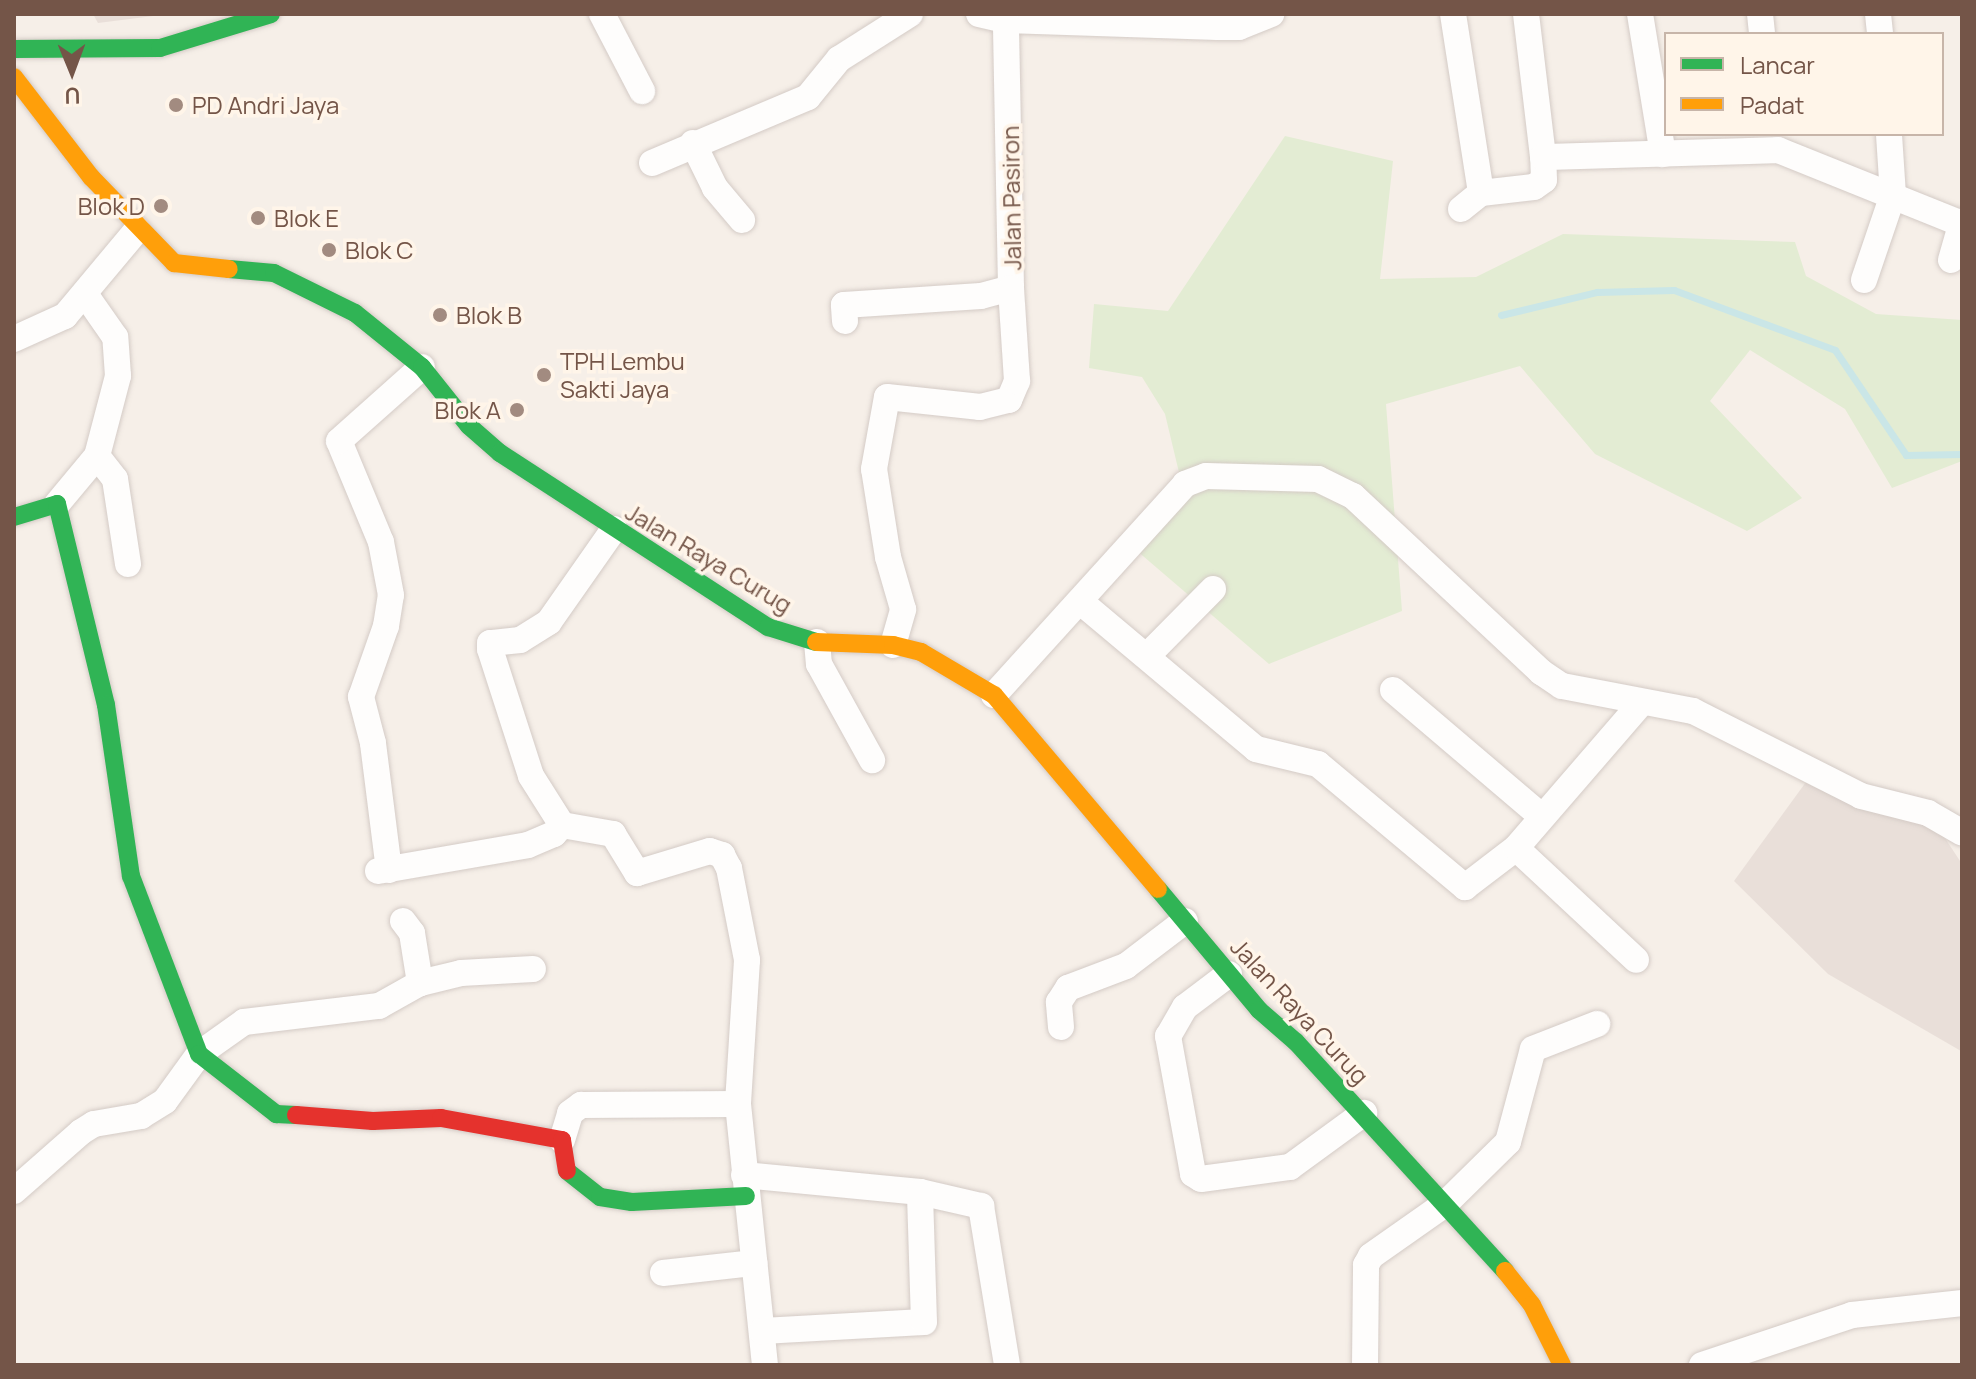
<!DOCTYPE html>
<html>
<head>
<meta charset="utf-8">
<style>
	body { margin:0 }
	#map { position:relative; width:1976px; height:1379px; overflow:hidden; background:#f6efe8; font-family:Manrope,sans-serif }
	div>[style] { position:absolute }
	.industrial>* { inset:0; background:#e9dfd9 }
	.green>* { inset:0; background:#e3ecd3 }
	.stream>* { height:7px; margin:-3.5px; padding:0 3.5px; transform-origin:3.5px; border-radius:3.5px; background:#cae6e7 }
	.roads { filter:drop-shadow(0 0 2px #d4cbc6) drop-shadow(0 0 2px #d4cbc6) }
	.street>* { height:26px; margin:-13px; padding:0 13px; transform-origin:13px; border-radius:13px; background:#fefdfc }
	.fast>* { height:18px; margin:-9px; padding:0 9px; transform-origin:9px; border-radius:9px; background:#30b455 }
	.slow>* { height:18px; margin:-9px; padding:0 9px; transform-origin:9px; border-radius:9px; background:#ff9f0a }
	.jam>* { height:18px; margin:-9px; padding:0 9px; transform-origin:9px; border-radius:9px; background:#e5322d }
	.dots>* { width:22px; height:22px; translate:-50% -50%; box-sizing:border-box; border:4px solid #fff5e9; border-radius:50% }
	span { translate:-50% -50%; white-space:nowrap; text-align:center; line-height:1.15; -webkit-text-stroke:7px #fff5e9; paint-order:stroke }
	.poi-label { font-size:24px; color:#745548 }
	.left { translate:0 -50%; text-align:left }
	.right { translate:-100% -50%; text-align:right }
	.street-label { font-size:24px; color:#745548 }
	.frame { position:absolute; inset:0; border:16px solid #745548; pointer-events:none }
	.legend { position:absolute; left:1664px; top:32px; width:280px; height:104px; box-sizing:border-box; background:#fff5e9; border:2px solid #c7b5a9; margin:0; padding:10px 14px; list-style:none; font-size:24px; color:#745548 }
	.legend li { display:flex; align-items:center; gap:16px; height:40px }
	.legend b { width:40px; border:2px solid #c7b5a9 }
	.north { position:absolute; left:32px; top:32px; width:80px; height:80px; -webkit-text-stroke:6px #fff5e9; paint-order:stroke; rotate:179deg; font-size:22px; font-weight:700; line-height:32px; text-align:center; color:#745548 }
	.north::after { content:''; display:block; margin:auto; width:28px; height:36px; background:#745548; clip-path:polygon(50% 0,100% 100%,50% 72%,0 100%) }
</style>
</head>
<body>
<div id="map">
	<div class="industrial">
		<i style="clip-path:polygon(93px 14px,169px 14px,98px 23px)"></i>
		<i style="clip-path:polygon(1806px 782px,1937px 826px,1962px 864px,1961px 1051px,1828px 974px,1734px 881px)"></i>
	</div>
	<div class="green">
		<i style="clip-path:polygon(1285px 136px,1393px 161px,1380px 279px,1476px 277px,1563px 234px,1795px 242px,1806px 276px,1876px 314px,1962px 320px,1962px 461px,1892px 488px,1845px 409px,1750px 350px,1710px 401px,1802px 498px,1747px 531px,1595px 454px,1520px 366px,1386px 404px,1402px 611px,1269px 664px,1136px 550px,1182px 485px,1165px 414px,1142px 377px,1089px 368px,1094px 304px,1168px 311px)"></i>
	</div>
	<div class="stream">
		<i style="left:1501px;top:315px;width:99px;rotate:-13.5deg"></i>
		<i style="left:1597px;top:292px;width:77px;rotate:-1.5deg"></i>
		<i style="left:1674px;top:290px;width:172px;rotate:20.4deg"></i>
		<i style="left:1835px;top:350px;width:127px;rotate:55.9deg"></i>
		<i style="left:1906px;top:455px;width:56px;rotate:-1deg"></i>
	</div>
	<div class="roads">
		<div class="street">
			<i style="left:602px;top:14px;width:87px;rotate:62.5deg"></i>
			<i style="left:979px;top:14px;width:28px;rotate:13deg"></i>
			<i style="left:1006px;top:20px;width:212px;rotate:1.9deg"></i>
			<i style="left:1218px;top:27px;width:21px"></i>
			<i style="left:1239px;top:27px;width:35px;rotate:-22deg"></i>
			<i style="left:1453px;top:14px;width:181px;rotate:81.1deg"></i>
			<i style="left:1526px;top:14px;width:144px;rotate:83.2deg"></i>
			<i style="left:1640px;top:14px;width:142px;rotate:80.7deg"></i>
			<i style="left:1760px;top:14px;width:20px;rotate:84deg"></i>
			<i style="left:1878px;top:14px;width:20px;rotate:84deg"></i>
			<i style="left:693px;top:143px;width:50px;rotate:63.9deg"></i>
			<i style="left:715px;top:188px;width:42px;rotate:49.8deg"></i>
			<i style="left:652px;top:163px;width:169px;rotate:-22.9deg"></i>
			<i style="left:808px;top:97px;width:49px;rotate:-50.8deg"></i>
			<i style="left:839px;top:59px;width:84px;rotate:-32.4deg"></i>
			<i style="left:1461px;top:209px;width:26px;rotate:-39deg"></i>
			<i style="left:1481px;top:193px;width:53px;rotate:-6.5deg"></i>
			<i style="left:1534px;top:187px;width:12px;rotate:-35deg"></i>
			<i style="left:1544px;top:180px;width:23px;rotate:-92deg"></i>
			<i style="left:1543px;top:157px;width:235px;rotate:-1.7deg"></i>
			<i style="left:1778px;top:150px;width:198px;rotate:21.9deg"></i>
			<i style="left:1951px;top:260px;width:40px;rotate:-74deg"></i>
			<i style="left:1864px;top:280px;width:90px;rotate:-71.2deg"></i>
			<i style="left:1893px;top:195px;width:61px;rotate:-93.8deg"></i>
			<i style="left:845px;top:321px;width:16px;rotate:-94deg"></i>
			<i style="left:844px;top:305px;width:137px;rotate:-3.8deg"></i>
			<i style="left:981px;top:296px;width:31px;rotate:-15deg"></i>
			<i style="left:1011px;top:288px;width:268px;rotate:-91.1deg"></i>
			<i style="left:14px;top:339px;width:56px;rotate:-24.3deg"></i>
			<i style="left:65px;top:316px;width:112px;rotate:-50.1deg"></i>
			<i style="left:97px;top:456px;width:29px;rotate:52deg"></i>
			<i style="left:115px;top:479px;width:86px;rotate:81.3deg"></i>
			<i style="left:57px;top:504px;width:62px;rotate:-50.2deg"></i>
			<i style="left:97px;top:456px;width:83px;rotate:-75.3deg"></i>
			<i style="left:118px;top:376px;width:39px;rotate:-94deg"></i>
			<i style="left:115px;top:337px;width:52px;rotate:-124.9deg"></i>
			<i style="left:614px;top:529px;width:113px;rotate:125deg"></i>
			<i style="left:549px;top:622px;width:34px;rotate:148deg"></i>
			<i style="left:520px;top:640px;width:30px;rotate:174deg"></i>
			<i style="left:490px;top:643px;width:6px;rotate:90deg"></i>
			<i style="left:490px;top:649px;width:133px;rotate:72.1deg"></i>
			<i style="left:531px;top:776px;width:58px;rotate:57.7deg"></i>
			<i style="left:562px;top:825px;width:52px;rotate:10deg"></i>
			<i style="left:613px;top:834px;width:46px;rotate:58.4deg"></i>
			<i style="left:637px;top:873px;width:76px;rotate:-16.8deg"></i>
			<i style="left:710px;top:851px;width:13px;rotate:18deg"></i>
			<i style="left:722px;top:855px;width:15px;rotate:62deg"></i>
			<i style="left:729px;top:868px;width:94px;rotate:78.9deg"></i>
			<i style="left:747px;top:960px;width:144px;rotate:93.6deg"></i>
			<i style="left:738px;top:1104px;width:262px;rotate:84.1deg"></i>
			<i style="left:1082px;top:603px;width:227px;rotate:40deg"></i>
			<i style="left:1256px;top:749px;width:64px;rotate:13.6deg"></i>
			<i style="left:1318px;top:764px;width:192px;rotate:39.9deg"></i>
			<i style="left:1465px;top:887px;width:64px;rotate:-37.4deg"></i>
			<i style="left:1516px;top:848px;width:191px;rotate:-49.2deg"></i>
			<i style="left:817px;top:642px;width:22px;rotate:85deg"></i>
			<i style="left:819px;top:664px;width:110px;rotate:61.1deg"></i>
			<i style="left:893px;top:645px;width:37px;rotate:-74deg"></i>
			<i style="left:903px;top:609px;width:54px;rotate:-106.1deg"></i>
			<i style="left:888px;top:557px;width:89px;rotate:-99deg"></i>
			<i style="left:874px;top:469px;width:73px;rotate:-79.8deg"></i>
			<i style="left:887px;top:397px;width:94px;rotate:6.1deg"></i>
			<i style="left:980px;top:407px;width:30px;rotate:-14deg"></i>
			<i style="left:1009px;top:400px;width:21px;rotate:-67deg"></i>
			<i style="left:1017px;top:381px;width:93px;rotate:-93.7deg"></i>
			<i style="left:1147px;top:656px;width:94px;rotate:-45.4deg"></i>
			<i style="left:1393px;top:690px;width:194px;rotate:40.4deg"></i>
			<i style="left:994px;top:695px;width:285px;rotate:-47.8deg"></i>
			<i style="left:1185px;top:484px;width:22px;rotate:-21deg"></i>
			<i style="left:1206px;top:476px;width:112px;rotate:1.5deg"></i>
			<i style="left:1318px;top:479px;width:39px;rotate:26deg"></i>
			<i style="left:1353px;top:496px;width:258px;rotate:43.1deg"></i>
			<i style="left:1541px;top:672px;width:25px;rotate:34deg"></i>
			<i style="left:1562px;top:686px;width:133px;rotate:10.8deg"></i>
			<i style="left:1693px;top:711px;width:188px;rotate:26.8deg"></i>
			<i style="left:1861px;top:796px;width:69px;rotate:14.2deg"></i>
			<i style="left:1928px;top:813px;width:39px;rotate:30deg"></i>
			<i style="left:1516px;top:848px;width:164px;rotate:43deg"></i>
			<i style="left:389px;top:870px;width:128px;rotate:-97.2deg"></i>
			<i style="left:373px;top:743px;width:48px;rotate:-104.6deg"></i>
			<i style="left:361px;top:697px;width:75px;rotate:-70.6deg"></i>
			<i style="left:386px;top:626px;width:31px;rotate:-81deg"></i>
			<i style="left:391px;top:595px;width:54px;rotate:-100.7deg"></i>
			<i style="left:381px;top:542px;width:109px;rotate:-112.6deg"></i>
			<i style="left:339px;top:441px;width:111px;rotate:-41.7deg"></i>
			<i style="left:378px;top:871px;width:152px;rotate:-9.8deg"></i>
			<i style="left:528px;top:845px;width:28px;rotate:-23deg"></i>
			<i style="left:554px;top:834px;width:12px;rotate:-48deg"></i>
			<i style="left:403px;top:921px;width:15px;rotate:53deg"></i>
			<i style="left:412px;top:933px;width:51px;rotate:80.9deg"></i>
			<i style="left:1229px;top:974px;width:55px;rotate:143.1deg"></i>
			<i style="left:1185px;top:1007px;width:34px;rotate:120deg"></i>
			<i style="left:1168px;top:1036px;width:140px;rotate:79.7deg"></i>
			<i style="left:1193px;top:1174px;width:9px;rotate:32deg"></i>
			<i style="left:1201px;top:1179px;width:90px;rotate:-7.7deg"></i>
			<i style="left:1290px;top:1167px;width:92px;rotate:-36.1deg"></i>
			<i style="left:1061px;top:1027px;width:25px;rotate:-95deg"></i>
			<i style="left:1059px;top:1002px;width:17px;rotate:-57deg"></i>
			<i style="left:1068px;top:988px;width:62px;rotate:-20.8deg"></i>
			<i style="left:1126px;top:966px;width:74px;rotate:-37.3deg"></i>
			<i style="left:562px;top:1140px;width:28px;rotate:-73deg"></i>
			<i style="left:570px;top:1113px;width:14px;rotate:-36deg"></i>
			<i style="left:581px;top:1105px;width:157px;rotate:-0.4deg"></i>
			<i style="left:744px;top:1175px;width:177px;rotate:5.5deg"></i>
			<i style="left:920px;top:1192px;width:63px;rotate:12.9deg"></i>
			<i style="left:981px;top:1206px;width:161px;rotate:80.7deg"></i>
			<i style="left:14px;top:1191px;width:89px;rotate:-41.4deg"></i>
			<i style="left:81px;top:1132px;width:15px;rotate:-32deg"></i>
			<i style="left:94px;top:1124px;width:48px;rotate:-9.7deg"></i>
			<i style="left:141px;top:1116px;width:28px;rotate:-32deg"></i>
			<i style="left:165px;top:1101px;width:58px;rotate:-54.1deg"></i>
			<i style="left:199px;top:1054px;width:55px;rotate:-35.4deg"></i>
			<i style="left:244px;top:1022px;width:136px;rotate:-6.8deg"></i>
			<i style="left:379px;top:1006px;width:47px;rotate:-29.3deg"></i>
			<i style="left:420px;top:983px;width:42px;rotate:-13.7deg"></i>
			<i style="left:461px;top:973px;width:72px;rotate:-3.2deg"></i>
			<i style="left:663px;top:1273px;width:92px;rotate:-6.3deg"></i>
			<i style="left:762px;top:1331px;width:162px;rotate:-3.2deg"></i>
			<i style="left:924px;top:1322px;width:130px;rotate:-91.8deg"></i>
			<i style="left:1365px;top:1365px;width:100px;rotate:-89.4deg"></i>
			<i style="left:1366px;top:1265px;width:10px;rotate:-61deg"></i>
			<i style="left:1371px;top:1256px;width:90px;rotate:-35.1deg"></i>
			<i style="left:1445px;top:1204px;width:88px;rotate:-44.5deg"></i>
			<i style="left:1508px;top:1142px;width:96px;rotate:-75deg"></i>
			<i style="left:1533px;top:1049px;width:69px;rotate:-21.3deg"></i>
			<i style="left:1702px;top:1365px;width:158px;rotate:-18.4deg"></i>
			<i style="left:1852px;top:1315px;width:111px;rotate:-6.2deg"></i>
		</div>
		<div class="fast">
			<i style="left:14px;top:49px;width:146px;rotate:-0.4deg"></i>
			<i style="left:160px;top:48px;width:116px;rotate:-17deg"></i>
			<i style="left:229px;top:269px;width:45px;rotate:5.1deg"></i>
			<i style="left:274px;top:273px;width:90px;rotate:26.3deg"></i>
			<i style="left:355px;top:313px;width:86px;rotate:38.9deg"></i>
			<i style="left:422px;top:367px;width:75px;rotate:51.5deg"></i>
			<i style="left:469px;top:426px;width:41px;rotate:41.1deg"></i>
			<i style="left:500px;top:453px;width:320px;rotate:33deg"></i>
			<i style="left:768px;top:627px;width:50px;rotate:17.4deg"></i>
			<i style="left:14px;top:517px;width:45px;rotate:-16.8deg"></i>
			<i style="left:57px;top:504px;width:207px;rotate:76.3deg"></i>
			<i style="left:106px;top:705px;width:173px;rotate:81.7deg"></i>
			<i style="left:131px;top:876px;width:191px;rotate:69.1deg"></i>
			<i style="left:199px;top:1054px;width:98px;rotate:37.9deg"></i>
			<i style="left:276px;top:1114px;width:20px;rotate:3deg"></i>
			<i style="left:1158px;top:889px;width:158px;rotate:50.1deg"></i>
			<i style="left:1259px;top:1010px;width:49px;rotate:40.9deg"></i>
			<i style="left:1296px;top:1042px;width:310px;rotate:47.6deg"></i>
			<i style="left:567px;top:1171px;width:42px;rotate:38.2deg"></i>
			<i style="left:600px;top:1197px;width:32px;rotate:9deg"></i>
			<i style="left:632px;top:1202px;width:114px;rotate:-3deg"></i>
		</div>
		<div class="slow">
			<i style="left:14px;top:77px;width:126px;rotate:52.4deg"></i>
			<i style="left:91px;top:177px;width:120px;rotate:46deg"></i>
			<i style="left:174px;top:263px;width:55px;rotate:6.2deg"></i>
			<i style="left:816px;top:642px;width:77px;rotate:2.2deg"></i>
			<i style="left:893px;top:645px;width:29px;rotate:14deg"></i>
			<i style="left:921px;top:652px;width:85px;rotate:30.5deg"></i>
			<i style="left:994px;top:695px;width:254px;rotate:49.8deg"></i>
			<i style="left:1505px;top:1271px;width:43px;rotate:51.5deg"></i>
			<i style="left:1532px;top:1305px;width:67px;rotate:63.4deg"></i>
		</div>
		<div class="jam">
			<i style="left:296px;top:1115px;width:77px;rotate:4.5deg"></i>
			<i style="left:373px;top:1121px;width:68px;rotate:-2.5deg"></i>
			<i style="left:441px;top:1118px;width:123px;rotate:10.3deg"></i>
			<i style="left:562px;top:1140px;width:31px;rotate:81deg"></i>
		</div>
	</div>
	<div class="dots">
		<i style="left:176px;top:105px;background:#a28b80"></i>
		<i style="left:161px;top:206px;background:#a28b80"></i>
		<i style="left:258px;top:218px;background:#a28b80"></i>
		<i style="left:329px;top:250px;background:#a28b80"></i>
		<i style="left:440px;top:315px;background:#a28b80"></i>
		<i style="left:544px;top:375px;background:#a28b80"></i>
		<i style="left:517px;top:410px;background:#a28b80"></i>
	</div>
	<div class="poi-label">
		<span class="left" style="left:192px;top:105px">PD Andri Jaya</span>
		<span class="right" style="left:145px;top:206px">Blok D</span>
		<span class="left" style="left:274px;top:218px">Blok E</span>
		<span class="left" style="left:345px;top:250px">Blok C</span>
		<span class="left" style="left:456px;top:315px">Blok B</span>
		<span class="left" style="left:560px;top:375px">TPH Lembu<br>Sakti Jaya</span>
		<span class="right" style="left:501px;top:410px">Blok A</span>
	</div>
	<div class="street-label">
		<span style="left:1011px;top:198px;rotate:-91deg">Jalan Pasiron</span>
		<span style="left:709px;top:558px;rotate:31deg">Jalan Raya Curug</span>
		<span style="left:1300px;top:1011px;rotate:47deg">Jalan Raya Curug</span>
	</div>
	<div class="frame"></div>
	<ul class="legend">
	<li><b style="height:10px;background:#30b455"></b>Lancar</li>
	<li><b style="height:10px;background:#ff9f0a"></b>Padat</li>
	</ul>
	<div class="north">U</div>
</div>
</body>
</html>
